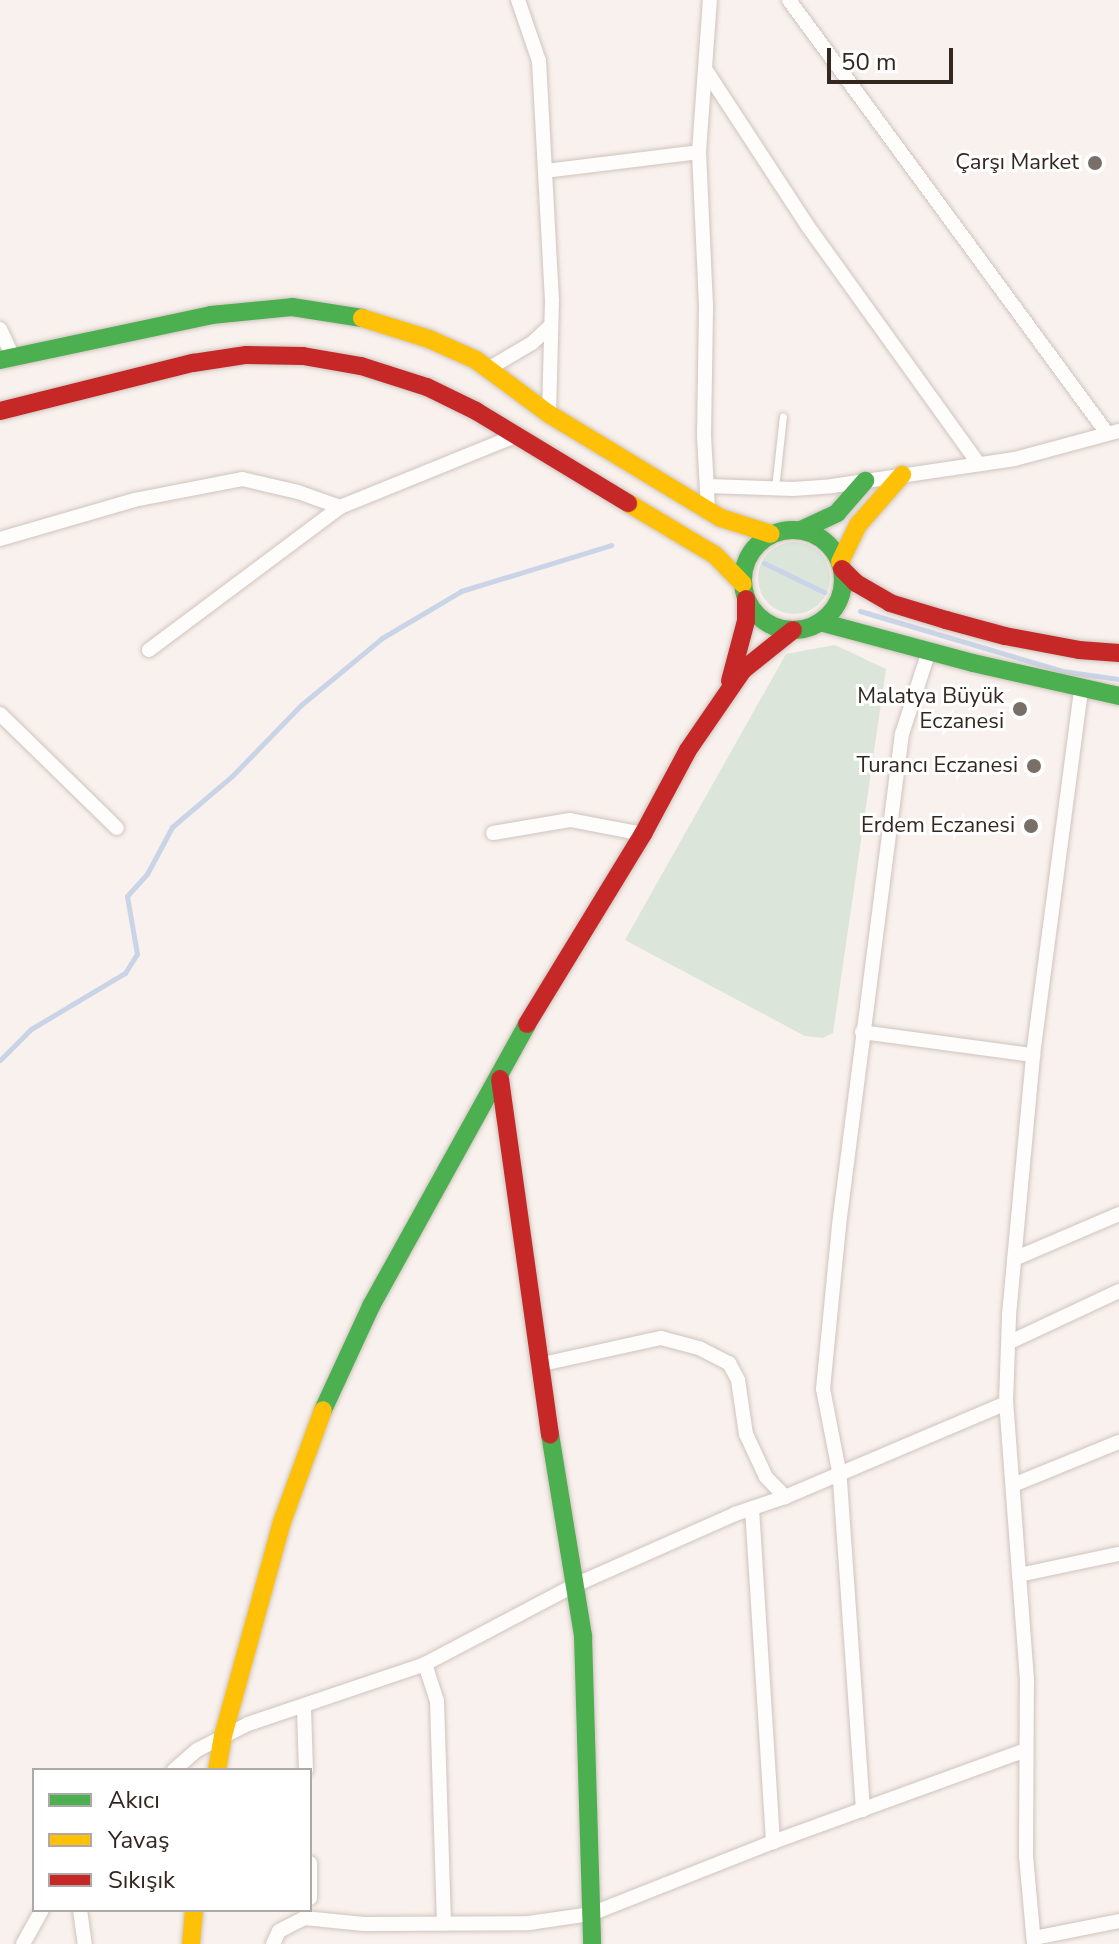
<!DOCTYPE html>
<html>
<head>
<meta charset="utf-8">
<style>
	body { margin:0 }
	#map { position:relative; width:1119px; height:1944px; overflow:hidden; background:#f9f1ed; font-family:"Nunito Sans",sans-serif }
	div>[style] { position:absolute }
	.green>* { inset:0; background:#dbe5d9 }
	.round { border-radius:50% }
	.stream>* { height:5px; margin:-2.5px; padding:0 2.5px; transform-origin:2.5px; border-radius:2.5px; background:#c9d4e7 }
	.roads { filter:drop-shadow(0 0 2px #cec4bf) drop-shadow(0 0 2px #cec4bf) }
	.lane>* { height:7px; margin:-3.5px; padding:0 3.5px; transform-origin:3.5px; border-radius:3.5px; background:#fefdfc }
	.street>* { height:14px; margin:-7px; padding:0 7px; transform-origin:7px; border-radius:7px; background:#fefdfc }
	.fast>* { height:18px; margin:-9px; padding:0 9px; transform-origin:9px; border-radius:9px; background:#4caf50 }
	.fast>.ring { margin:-9px; padding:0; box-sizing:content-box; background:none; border:18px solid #4caf50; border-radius:50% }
	.slow>* { height:18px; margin:-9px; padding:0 9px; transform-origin:9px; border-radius:9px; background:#ffc107 }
	.jam>* { height:18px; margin:-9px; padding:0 9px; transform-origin:9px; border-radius:9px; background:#c62828 }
	.dots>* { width:22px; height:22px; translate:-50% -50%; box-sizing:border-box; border:4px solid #fff; border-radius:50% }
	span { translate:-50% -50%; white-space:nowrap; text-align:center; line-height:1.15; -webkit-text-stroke:6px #fff; paint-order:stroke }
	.poi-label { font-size:22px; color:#342720 }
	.right { translate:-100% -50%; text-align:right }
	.legend { position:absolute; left:32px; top:1768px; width:280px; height:144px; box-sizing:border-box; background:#fff; border:2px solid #aea9a6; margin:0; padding:10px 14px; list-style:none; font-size:24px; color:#342720 }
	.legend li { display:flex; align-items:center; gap:16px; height:40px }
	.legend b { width:40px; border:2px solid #aea9a6 }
	.scale { position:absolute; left:827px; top:48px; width:126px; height:36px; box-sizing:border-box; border:4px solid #342720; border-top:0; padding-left:10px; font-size:24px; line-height:28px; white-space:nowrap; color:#342720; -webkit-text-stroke:6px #fff; paint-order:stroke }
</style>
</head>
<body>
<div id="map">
	<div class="green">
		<i class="round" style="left:758px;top:542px;width:72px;height:72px"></i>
		<i style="clip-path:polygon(835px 645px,886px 669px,833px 1033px,823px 1038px,805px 1036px,625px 940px,786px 654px)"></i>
	</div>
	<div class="stream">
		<i style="left:764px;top:563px;width:67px;rotate:25.8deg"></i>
		<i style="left:860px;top:611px;width:211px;rotate:16.5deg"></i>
		<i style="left:1062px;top:671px;width:58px;rotate:8deg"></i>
		<i style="left:0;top:1060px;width:44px;rotate:-45deg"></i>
		<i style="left:31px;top:1029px;width:109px;rotate:-30.8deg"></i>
		<i style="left:125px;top:973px;width:22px;rotate:-58deg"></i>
		<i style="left:137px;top:954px;width:59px;rotate:-99.8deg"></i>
		<i style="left:127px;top:896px;width:30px;rotate:-48deg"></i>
		<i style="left:147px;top:874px;width:53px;rotate:-62deg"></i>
		<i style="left:172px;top:827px;width:79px;rotate:-40.4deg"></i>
		<i style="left:232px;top:776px;width:99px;rotate:-45.8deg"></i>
		<i style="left:301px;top:705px;width:105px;rotate:-39.6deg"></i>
		<i style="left:382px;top:638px;width:92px;rotate:-30.7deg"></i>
		<i style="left:461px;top:591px;width:157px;rotate:-17deg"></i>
	</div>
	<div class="roads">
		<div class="lane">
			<i style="left:775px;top:488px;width:72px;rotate:-83.7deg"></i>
		</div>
		<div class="street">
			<i style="left:518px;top:0;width:65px;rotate:71deg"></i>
			<i style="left:539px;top:61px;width:239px;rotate:86.9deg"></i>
			<i style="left:552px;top:300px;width:114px;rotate:91.5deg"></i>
			<i style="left:789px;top:0;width:537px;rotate:53.71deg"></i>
			<i style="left:707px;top:72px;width:183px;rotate:56.8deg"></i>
			<i style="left:807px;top:225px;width:294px;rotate:54.3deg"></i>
			<i style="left:545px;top:171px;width:155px;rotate:-7deg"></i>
			<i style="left:0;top:329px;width:31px;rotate:65deg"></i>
			<i style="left:488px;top:369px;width:51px;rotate:-30.6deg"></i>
			<i style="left:532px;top:343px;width:26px;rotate:-43deg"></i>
			<i style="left:708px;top:486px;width:85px;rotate:2deg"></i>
			<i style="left:793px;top:489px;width:39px;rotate:-4deg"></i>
			<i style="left:832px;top:486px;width:185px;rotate:-8.4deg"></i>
			<i style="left:1015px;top:459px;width:108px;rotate:-15.1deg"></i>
			<i style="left:708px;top:509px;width:73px;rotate:-93.1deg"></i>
			<i style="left:704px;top:436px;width:130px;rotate:-89.1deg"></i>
			<i style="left:706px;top:306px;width:154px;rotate:-92.6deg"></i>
			<i style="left:699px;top:152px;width:152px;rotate:-85.9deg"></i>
			<i style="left:0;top:539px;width:140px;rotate:-16.2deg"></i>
			<i style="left:134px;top:500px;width:110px;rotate:-11deg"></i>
			<i style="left:242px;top:479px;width:57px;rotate:13.1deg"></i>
			<i style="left:298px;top:492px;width:45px;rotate:19.7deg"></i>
			<i style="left:149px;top:650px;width:239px;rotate:-36.8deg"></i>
			<i style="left:340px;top:507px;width:189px;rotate:-22.1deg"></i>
			<i style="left:0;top:714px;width:163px;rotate:44.3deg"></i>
			<i style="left:493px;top:833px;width:78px;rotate:-9.6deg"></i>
			<i style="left:570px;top:820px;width:74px;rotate:10.9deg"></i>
			<i style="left:862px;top:1032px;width:173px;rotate:7.7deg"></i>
			<i style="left:1014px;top:1259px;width:114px;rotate:-23.2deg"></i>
			<i style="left:1010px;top:1342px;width:120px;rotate:-25.1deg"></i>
			<i style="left:538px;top:1365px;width:126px;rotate:-12.4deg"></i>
			<i style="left:661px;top:1338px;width:39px;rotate:15deg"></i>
			<i style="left:699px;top:1348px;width:34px;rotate:27deg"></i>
			<i style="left:729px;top:1363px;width:19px;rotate:62deg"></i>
			<i style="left:738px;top:1380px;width:55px;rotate:81.6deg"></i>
			<i style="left:746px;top:1434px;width:47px;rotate:65.1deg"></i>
			<i style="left:766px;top:1477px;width:28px;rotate:46deg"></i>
			<i style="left:1013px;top:1485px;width:114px;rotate:-22.1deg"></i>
			<i style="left:752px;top:1508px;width:335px;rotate:86.4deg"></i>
			<i style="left:1019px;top:1575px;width:102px;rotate:-11.9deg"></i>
			<i style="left:425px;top:1664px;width:39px;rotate:72deg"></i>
			<i style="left:437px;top:1701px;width:221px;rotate:88.2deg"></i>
			<i style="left:304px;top:1708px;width:62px;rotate:88.2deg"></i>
			<i style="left:174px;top:1770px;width:30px;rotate:-41deg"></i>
			<i style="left:197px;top:1750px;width:57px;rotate:-27deg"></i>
			<i style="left:248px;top:1724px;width:187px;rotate:-18.7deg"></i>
			<i style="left:425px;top:1664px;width:170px;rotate:-27.8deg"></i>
			<i style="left:575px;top:1585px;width:175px;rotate:-23.9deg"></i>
			<i style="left:735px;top:1514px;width:53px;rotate:-18.8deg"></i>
			<i style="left:785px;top:1497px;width:240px;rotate:-23deg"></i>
			<i style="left:863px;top:1810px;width:340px;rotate:-94deg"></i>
			<i style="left:839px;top:1471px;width:84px;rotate:-101deg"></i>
			<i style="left:823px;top:1389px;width:165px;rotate:-84.4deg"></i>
			<i style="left:839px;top:1225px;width:495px;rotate:-82.7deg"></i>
			<i style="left:902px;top:734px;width:87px;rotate:-72deg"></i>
			<i style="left:310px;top:1863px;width:35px;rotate:90deg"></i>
			<i style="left:80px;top:1910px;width:34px;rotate:82deg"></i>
			<i style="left:1034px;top:1938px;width:87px;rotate:-11.3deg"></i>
			<i style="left:23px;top:1944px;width:39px;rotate:-61deg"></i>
			<i style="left:273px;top:1944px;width:14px;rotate:-65deg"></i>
			<i style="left:279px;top:1931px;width:28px;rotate:-27deg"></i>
			<i style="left:304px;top:1918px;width:60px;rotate:5.7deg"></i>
			<i style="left:364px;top:1924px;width:165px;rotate:-0.3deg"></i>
			<i style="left:529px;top:1923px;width:63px;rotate:-8.3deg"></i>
			<i style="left:591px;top:1914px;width:196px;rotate:-21.6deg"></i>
			<i style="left:773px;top:1842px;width:269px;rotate:-20deg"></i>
			<i style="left:1034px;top:1944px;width:88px;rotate:-95.2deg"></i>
			<i style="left:1026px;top:1856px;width:176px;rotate:-89.7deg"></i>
			<i style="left:1027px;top:1680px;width:278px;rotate:-94.3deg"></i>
			<i style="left:1006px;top:1403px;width:88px;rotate:-88deg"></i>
			<i style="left:1009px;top:1315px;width:261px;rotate:-84.7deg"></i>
			<i style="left:1033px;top:1055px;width:369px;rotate:-82.5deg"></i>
		</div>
		<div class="fast">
			<i style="left:0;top:360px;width:216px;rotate:-12deg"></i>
			<i style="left:211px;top:315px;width:81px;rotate:-5.6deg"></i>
			<i style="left:292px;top:307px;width:71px;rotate:8.9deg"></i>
			<i class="ring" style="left:743px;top:530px;width:82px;height:82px"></i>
			<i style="left:801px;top:530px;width:40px;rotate:-25deg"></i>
			<i style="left:837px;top:513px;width:43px;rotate:-48.8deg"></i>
			<i style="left:820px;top:622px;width:158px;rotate:15deg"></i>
			<i style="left:973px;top:663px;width:150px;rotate:12.7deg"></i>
			<i style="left:323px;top:1410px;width:115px;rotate:-65.2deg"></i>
			<i style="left:371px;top:1306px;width:322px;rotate:-61deg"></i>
			<i style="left:550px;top:1434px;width:205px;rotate:80.7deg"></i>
			<i style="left:583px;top:1636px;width:308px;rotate:88.3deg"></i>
		</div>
		<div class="slow">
			<i style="left:362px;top:318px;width:70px;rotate:17.4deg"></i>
			<i style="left:429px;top:339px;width:51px;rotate:24.1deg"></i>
			<i style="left:476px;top:360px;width:91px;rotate:36.5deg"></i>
			<i style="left:549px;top:414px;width:201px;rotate:31.2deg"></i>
			<i style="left:721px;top:518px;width:52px;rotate:17.7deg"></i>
			<i style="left:628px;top:503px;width:101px;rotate:30.9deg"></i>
			<i style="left:715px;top:555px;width:40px;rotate:46deg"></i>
			<i style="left:840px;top:562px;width:41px;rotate:-64.1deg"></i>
			<i style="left:858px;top:525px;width:67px;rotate:-48.7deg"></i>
			<i style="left:217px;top:1770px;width:35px;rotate:-80deg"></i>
			<i style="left:223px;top:1736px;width:222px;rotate:-74.6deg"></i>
			<i style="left:282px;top:1522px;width:119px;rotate:-69.9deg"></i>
			<i style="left:191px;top:1944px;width:34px;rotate:-85deg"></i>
		</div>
		<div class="jam">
			<i style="left:0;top:411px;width:199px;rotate:-14deg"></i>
			<i style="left:193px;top:363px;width:54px;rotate:-8.6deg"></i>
			<i style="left:246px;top:355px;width:57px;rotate:1deg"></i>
			<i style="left:303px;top:356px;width:59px;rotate:9.8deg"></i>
			<i style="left:361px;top:366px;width:69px;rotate:17.7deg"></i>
			<i style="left:427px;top:387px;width:55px;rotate:26.1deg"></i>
			<i style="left:476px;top:411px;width:178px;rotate:31.2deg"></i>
			<i style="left:842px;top:569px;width:20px;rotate:45deg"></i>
			<i style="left:856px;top:583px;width:39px;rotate:30deg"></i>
			<i style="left:890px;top:603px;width:59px;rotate:16.9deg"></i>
			<i style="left:946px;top:620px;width:61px;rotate:15.2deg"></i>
			<i style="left:1005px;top:636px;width:75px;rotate:10.7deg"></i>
			<i style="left:1079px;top:650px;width:40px;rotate:4.3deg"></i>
			<i style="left:730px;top:681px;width:62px;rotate:-75.1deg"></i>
			<i style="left:746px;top:621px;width:22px;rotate:-90deg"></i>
			<i style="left:527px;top:1024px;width:223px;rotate:-58.6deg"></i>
			<i style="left:643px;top:834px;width:95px;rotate:-61.8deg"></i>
			<i style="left:688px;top:750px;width:97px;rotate:-55.5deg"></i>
			<i style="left:743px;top:670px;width:64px;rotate:-38.7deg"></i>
			<i style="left:500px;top:1079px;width:359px;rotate:82deg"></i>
		</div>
	</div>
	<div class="dots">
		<i style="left:1095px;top:163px;background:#796e68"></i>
		<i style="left:1020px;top:709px;background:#796e68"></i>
		<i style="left:1034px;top:766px;background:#796e68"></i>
		<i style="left:1031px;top:826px;background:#796e68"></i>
	</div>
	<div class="poi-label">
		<span class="right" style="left:1079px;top:163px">Çarşı Market</span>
		<span class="right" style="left:1004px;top:709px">Malatya Büyük<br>Eczanesi</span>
		<span class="right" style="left:1018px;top:766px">Turancı Eczanesi</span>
		<span class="right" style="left:1015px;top:826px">Erdem Eczanesi</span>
	</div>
	<ul class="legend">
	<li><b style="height:10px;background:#4caf50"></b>Akıcı</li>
	<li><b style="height:10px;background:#ffc107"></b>Yavaş</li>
	<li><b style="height:10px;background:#c62828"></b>Sıkışık</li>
	</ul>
	<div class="scale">50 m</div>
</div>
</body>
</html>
